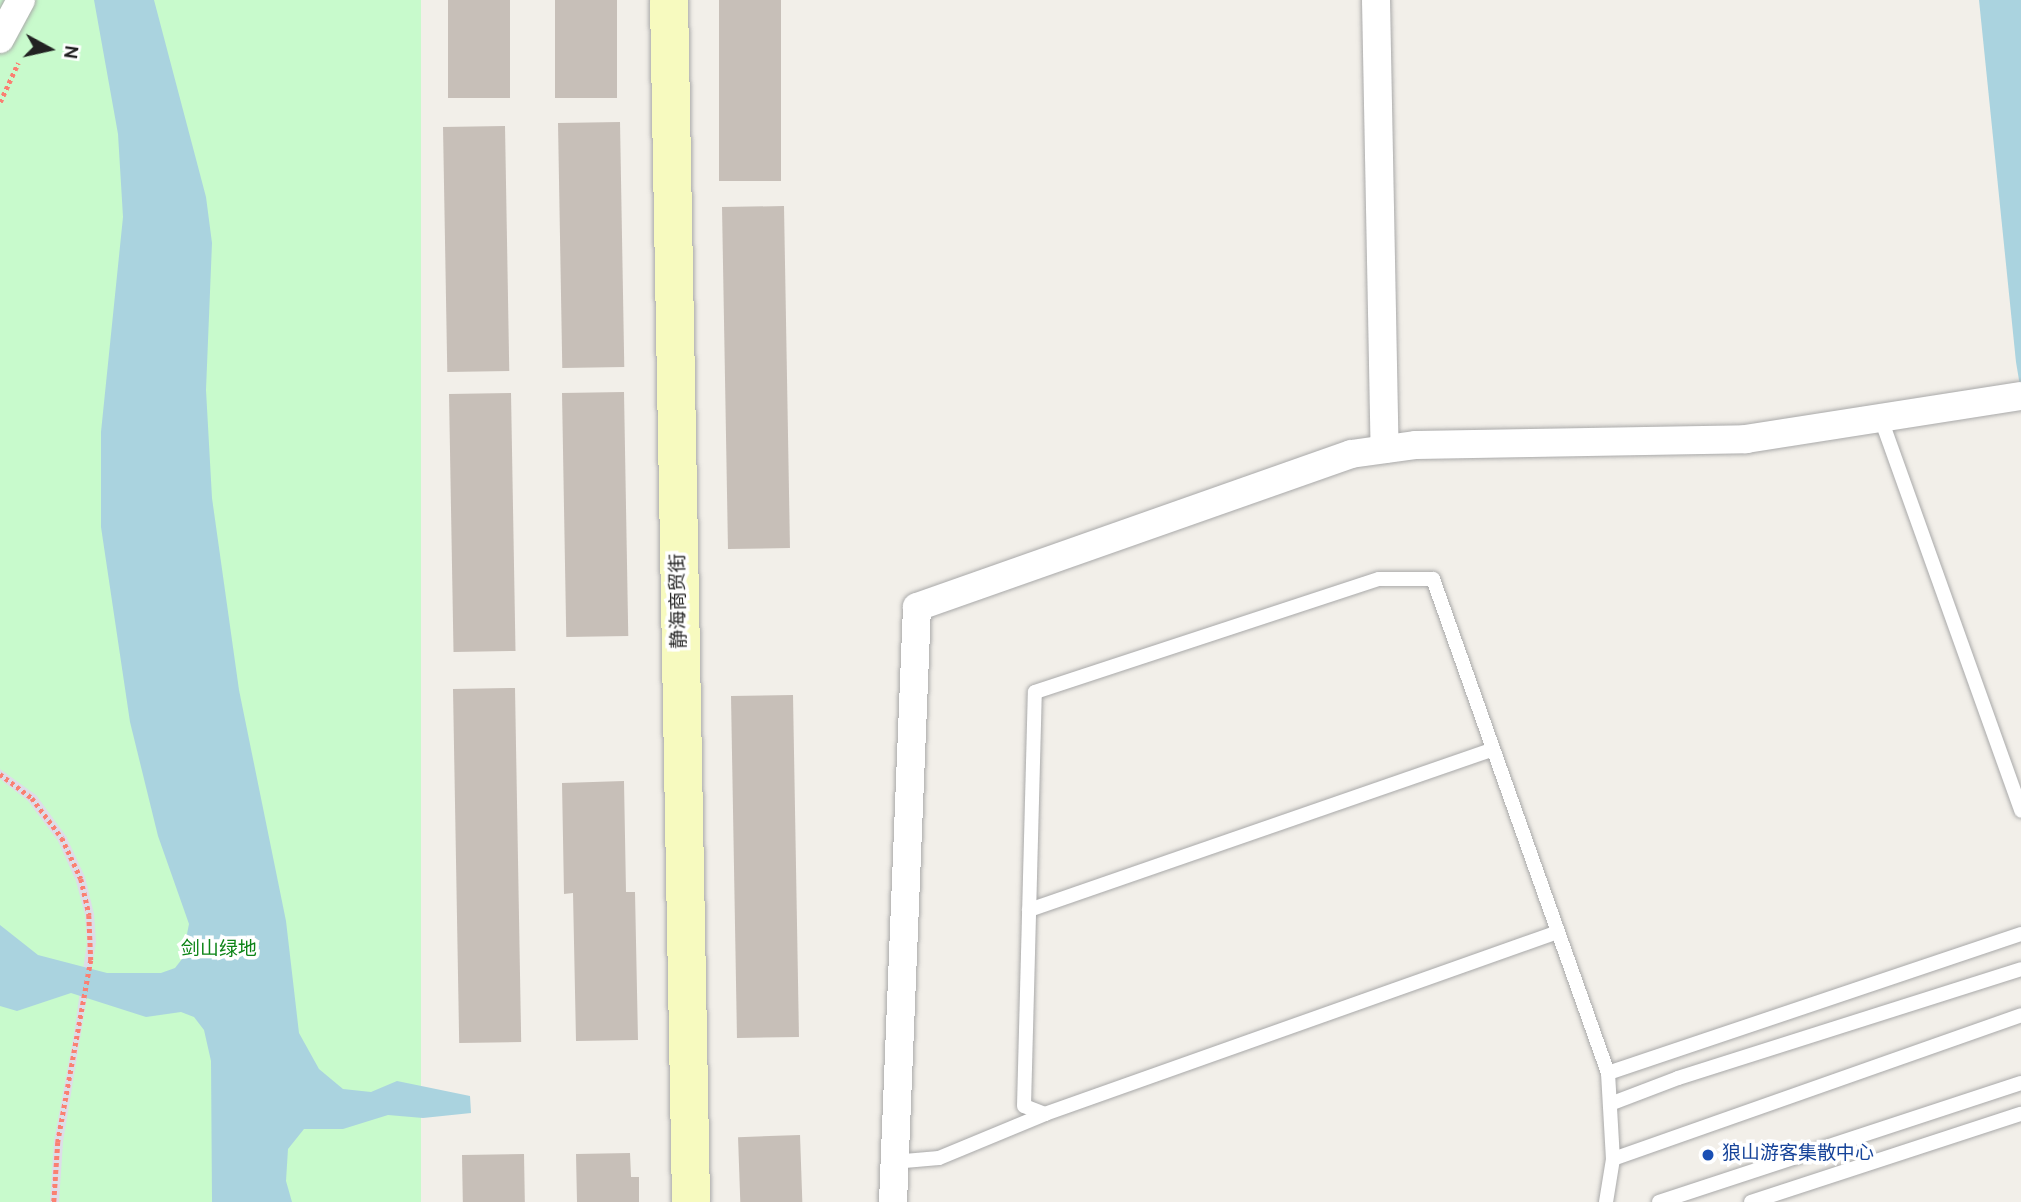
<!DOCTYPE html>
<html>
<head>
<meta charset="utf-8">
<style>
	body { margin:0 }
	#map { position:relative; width:2021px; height:1202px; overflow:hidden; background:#f2efe9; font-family:Overpass,"Noto Sans SC",sans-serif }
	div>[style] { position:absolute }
	.park>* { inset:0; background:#c8facc; transform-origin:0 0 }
	.plaza>* { inset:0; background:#dddde8 }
	.water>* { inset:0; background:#aad3df }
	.building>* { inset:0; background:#c7bfb8; transform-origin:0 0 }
	.path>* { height:4.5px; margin-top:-2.25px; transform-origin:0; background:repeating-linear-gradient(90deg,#fa8072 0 3.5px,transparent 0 7px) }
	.roads { filter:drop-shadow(0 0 2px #a9a9a9) drop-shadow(0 0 2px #a9a9a9) }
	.lane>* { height:14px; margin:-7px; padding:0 7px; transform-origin:7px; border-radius:7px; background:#fff }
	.street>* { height:28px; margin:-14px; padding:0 14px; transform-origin:14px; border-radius:14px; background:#fff }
	.secondary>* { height:38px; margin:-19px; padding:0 19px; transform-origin:19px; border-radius:19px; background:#f7fabf }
	.dots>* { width:19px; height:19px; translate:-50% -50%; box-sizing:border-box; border:4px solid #fff; border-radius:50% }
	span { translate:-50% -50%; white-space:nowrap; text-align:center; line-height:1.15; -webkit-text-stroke:7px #fff; paint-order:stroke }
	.street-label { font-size:19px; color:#222 }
	.park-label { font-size:19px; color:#0c8416 }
	.transit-label { font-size:19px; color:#164399 }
	.left { translate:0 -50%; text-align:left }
	.north { position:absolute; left:14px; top:14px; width:70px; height:70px; -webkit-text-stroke:5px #fff; paint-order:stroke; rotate:98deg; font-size:19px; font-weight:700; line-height:28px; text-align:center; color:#222 }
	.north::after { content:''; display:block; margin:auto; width:24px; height:32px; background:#222; clip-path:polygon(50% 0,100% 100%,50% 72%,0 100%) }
</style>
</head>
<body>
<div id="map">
	<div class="park">
		<i style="left:0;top:0;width:421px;height:1202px"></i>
	</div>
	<div class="plaza">
		<i style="clip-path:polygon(0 769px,36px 795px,66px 836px,85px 877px,94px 914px,96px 942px,63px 1142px,59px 1202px,50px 1202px,54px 1141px,74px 1034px,87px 942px,85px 915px,76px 881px,58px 841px,28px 801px,0 779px)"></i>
	</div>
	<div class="water">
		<i style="clip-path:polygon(94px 0,154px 0,206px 197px,212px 243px,206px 390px,212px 498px,239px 690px,286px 921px,299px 1033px,319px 1069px,343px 1089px,371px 1092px,397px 1081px,470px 1096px,471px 1113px,423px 1118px,388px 1115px,343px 1129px,304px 1129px,288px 1149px,286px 1181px,292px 1202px,212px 1202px,211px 1061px,204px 1030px,194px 1017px,181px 1012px,146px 1017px,71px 993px,17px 1011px,0 1006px,0 925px,38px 955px,107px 973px,161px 973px,175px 968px,182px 959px,189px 924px,158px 836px,130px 722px,101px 527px,101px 432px,123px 217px,118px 134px)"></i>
		<i style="clip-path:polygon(1979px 0,2021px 0,2021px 392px,2016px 362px)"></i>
	</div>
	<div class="building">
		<i style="left:448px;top:0;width:62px;height:98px"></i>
		<i style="left:555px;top:0;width:62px;height:98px"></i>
		<i style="left:719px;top:0;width:62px;height:181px"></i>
		<i style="left:620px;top:122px;width:245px;height:62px;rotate:89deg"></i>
		<i style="left:505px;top:126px;width:245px;height:62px;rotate:89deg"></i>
		<i style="left:784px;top:206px;width:342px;height:62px;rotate:89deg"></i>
		<i style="left:624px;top:392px;width:244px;height:62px;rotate:89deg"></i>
		<i style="left:511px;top:393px;width:258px;height:62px;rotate:89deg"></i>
		<i style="left:515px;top:688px;width:354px;height:62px;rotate:89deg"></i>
		<i style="left:793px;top:695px;width:342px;height:62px;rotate:89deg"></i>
		<i style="clip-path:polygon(624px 781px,626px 892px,635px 892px,638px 1040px,576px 1041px,573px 893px,564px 894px,562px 783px)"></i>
		<i style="left:800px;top:1135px;width:67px;height:62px;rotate:88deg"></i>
		<i style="clip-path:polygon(630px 1153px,631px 1177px,639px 1177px,639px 1202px,577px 1202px,576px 1154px)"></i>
		<i style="left:524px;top:1154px;width:48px;height:62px;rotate:89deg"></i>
	</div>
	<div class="path">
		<i style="left:0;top:102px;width:43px;rotate:-65.2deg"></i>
		<i style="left:0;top:774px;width:40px;rotate:37deg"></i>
		<i style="left:32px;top:798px;width:50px;rotate:53.1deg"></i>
		<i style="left:62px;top:838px;width:45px;rotate:65.1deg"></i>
		<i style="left:81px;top:879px;width:37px;rotate:77deg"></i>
		<i style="left:89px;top:915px;width:45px;rotate:87.5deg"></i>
		<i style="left:91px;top:960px;width:185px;rotate:100.3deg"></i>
		<i style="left:58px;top:1142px;width:60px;rotate:93.8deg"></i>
	</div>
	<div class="roads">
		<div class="lane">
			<i style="left:1881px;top:419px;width:416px;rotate:70.3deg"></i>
			<i style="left:1029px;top:910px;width:490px;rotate:-19.1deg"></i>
			<i style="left:1555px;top:933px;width:541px;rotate:160.46deg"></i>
			<i style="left:1045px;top:1114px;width:22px;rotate:-159deg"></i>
			<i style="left:1024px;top:1106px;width:414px;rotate:-88.5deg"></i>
			<i style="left:1035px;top:692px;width:362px;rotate:-18.2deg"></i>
			<i style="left:1379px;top:579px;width:54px"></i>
			<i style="left:1433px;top:579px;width:524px;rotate:70.49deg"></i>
			<i style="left:1608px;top:1073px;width:86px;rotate:86.7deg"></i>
			<i style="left:1613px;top:1159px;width:44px;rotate:99.2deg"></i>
			<i style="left:1608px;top:1073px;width:436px;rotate:-18.6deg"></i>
			<i style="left:1610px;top:1104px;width:73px;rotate:-20.9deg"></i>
			<i style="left:1678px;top:1078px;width:360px;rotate:-17.6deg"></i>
			<i style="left:1613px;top:1159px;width:433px;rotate:-19.4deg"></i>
			<i style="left:893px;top:1162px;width:46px;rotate:-5deg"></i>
			<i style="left:939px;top:1158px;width:115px;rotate:-22.5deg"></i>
			<i style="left:1659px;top:1202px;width:381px;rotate:-18.2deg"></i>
			<i style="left:1751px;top:1202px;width:284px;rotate:-18.1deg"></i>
		</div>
		<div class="street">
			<i style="left:1376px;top:0;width:449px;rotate:88.9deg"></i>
			<i style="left:0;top:39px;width:44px;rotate:-61.7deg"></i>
			<i style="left:893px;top:1202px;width:595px;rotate:-87.69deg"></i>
			<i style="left:917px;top:607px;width:460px;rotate:-19.4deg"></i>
			<i style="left:1351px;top:454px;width:66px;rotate:-7.9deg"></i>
			<i style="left:1416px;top:445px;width:330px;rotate:-1deg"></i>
			<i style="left:1746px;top:439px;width:278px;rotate:-8.9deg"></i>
		</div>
		<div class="secondary">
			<i style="left:669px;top:0;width:1202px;rotate:88.95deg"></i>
		</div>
	</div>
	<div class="dots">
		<i style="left:1708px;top:1155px;background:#1a4fb4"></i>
	</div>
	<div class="street-label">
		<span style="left:680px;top:601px;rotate:-91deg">静海商贸街</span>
	</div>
	<div class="park-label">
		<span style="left:219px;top:951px">剑山绿地</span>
	</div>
	<div class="transit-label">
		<span class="left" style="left:1722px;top:1155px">狼山游客集散中心</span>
	</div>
	<div class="north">N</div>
</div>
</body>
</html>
